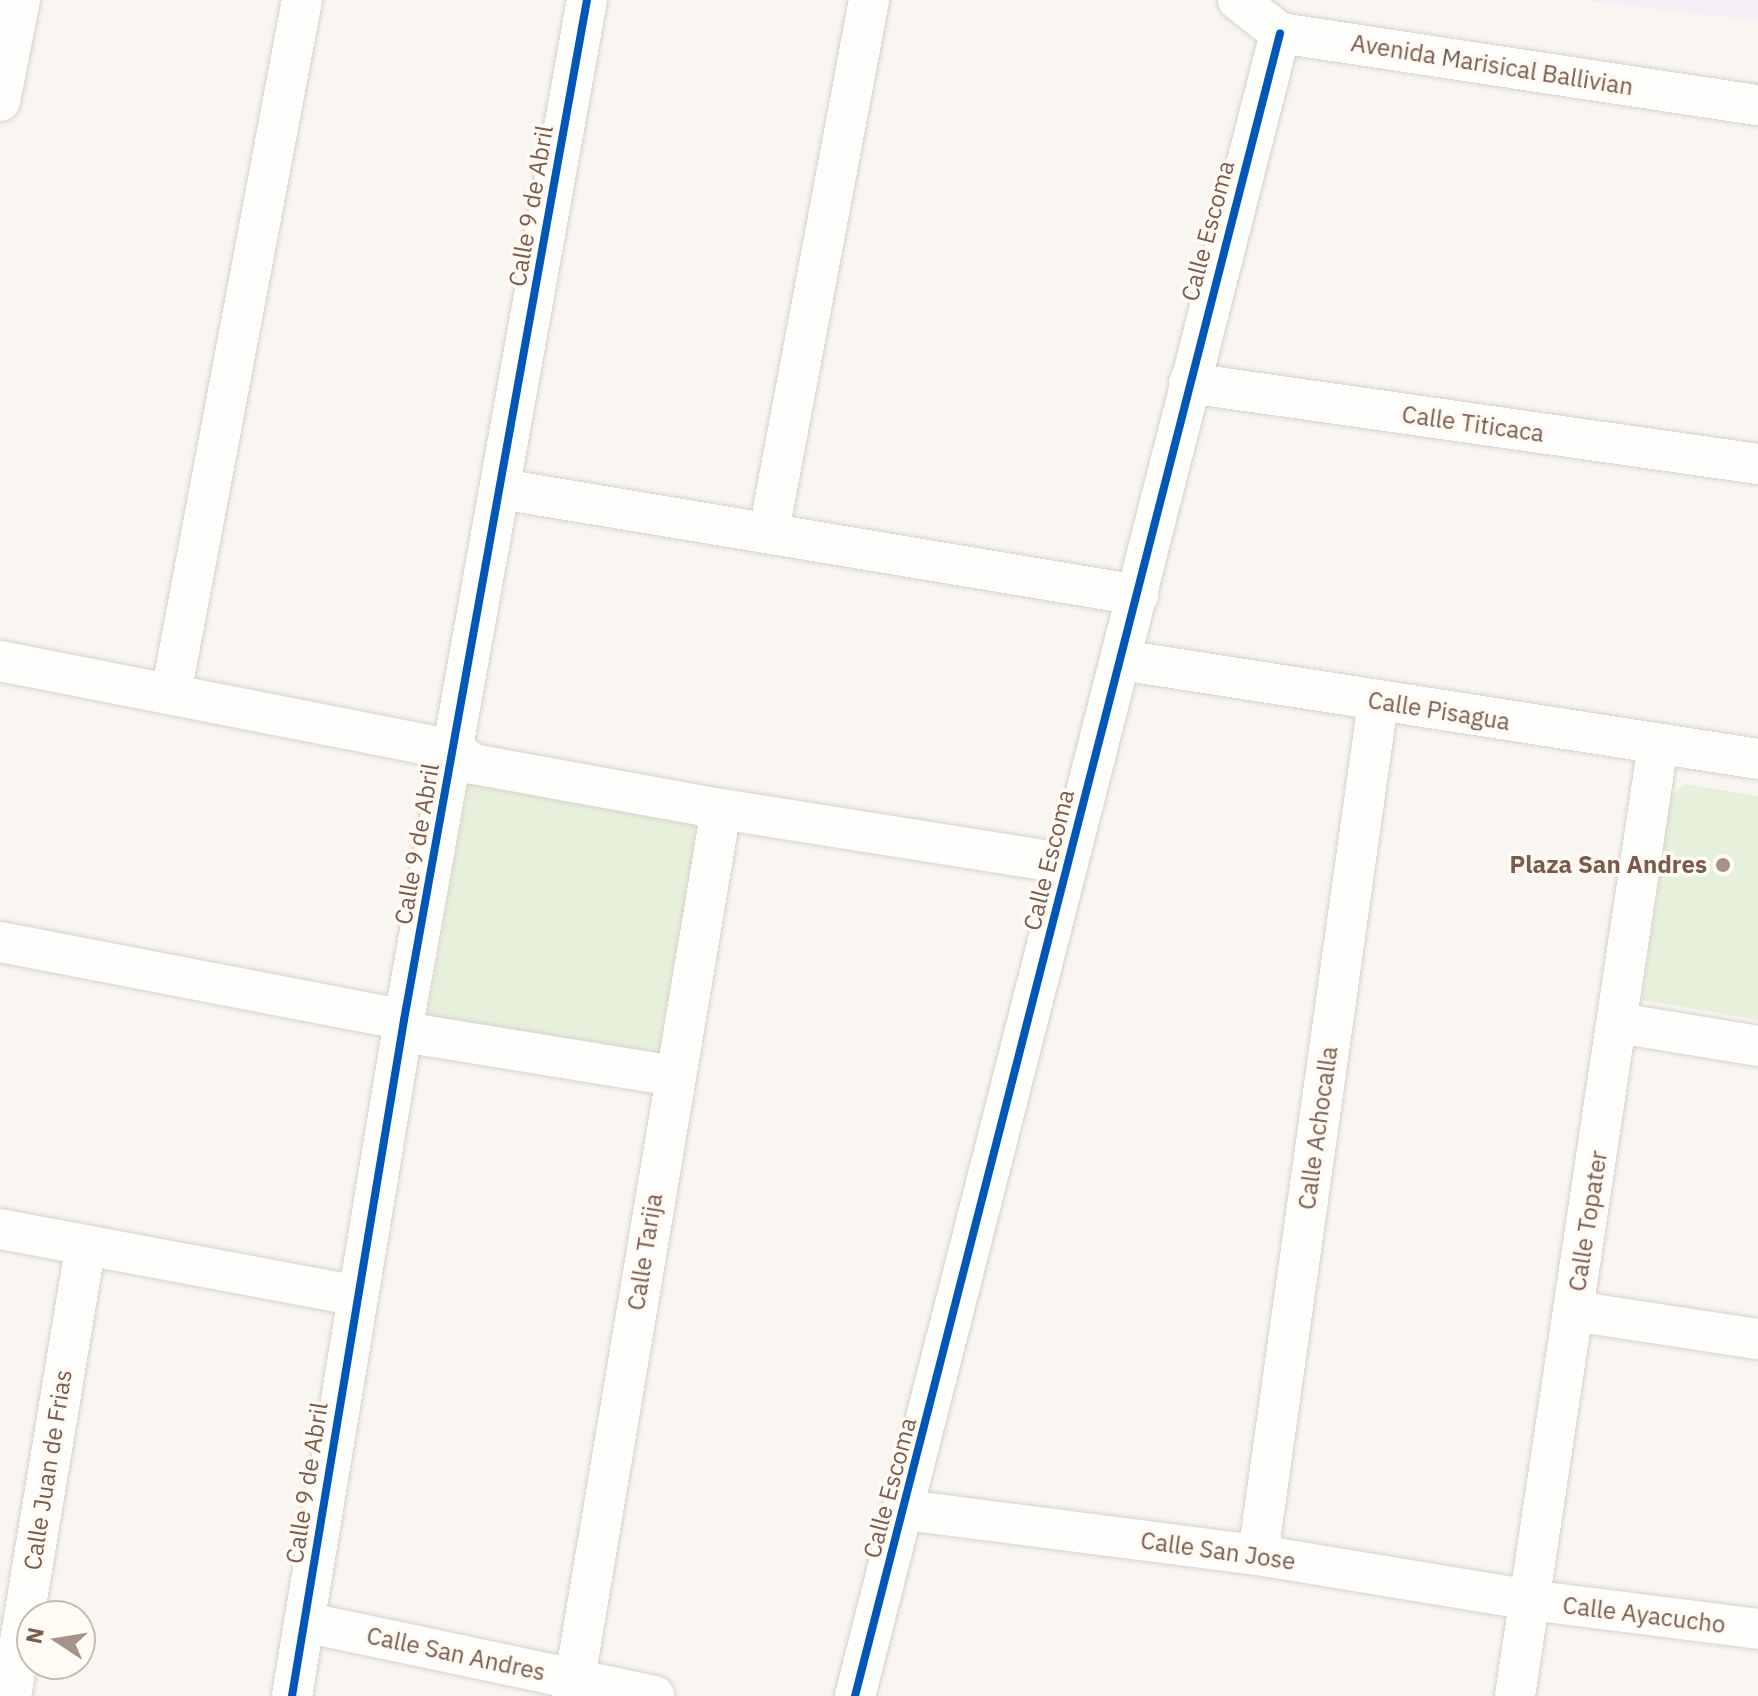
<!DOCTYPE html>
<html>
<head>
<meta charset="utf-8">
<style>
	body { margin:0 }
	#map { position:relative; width:1758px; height:1696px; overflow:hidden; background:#f9f5f0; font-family:"IBM Plex Sans",sans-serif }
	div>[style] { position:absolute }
	.education>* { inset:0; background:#f6eef6 }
	.green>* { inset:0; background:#e7f0db; transform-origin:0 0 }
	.roads { filter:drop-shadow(0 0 2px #d7d1cb) drop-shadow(0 0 2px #d7d1cb) }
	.street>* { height:40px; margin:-20px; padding:0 20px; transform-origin:20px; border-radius:20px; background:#fefefd }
	.cycleway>* { height:8px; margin:-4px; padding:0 4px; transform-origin:4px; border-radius:4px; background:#0057b8 }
	.dots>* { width:22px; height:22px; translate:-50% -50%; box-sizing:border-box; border:4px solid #fffaf3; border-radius:50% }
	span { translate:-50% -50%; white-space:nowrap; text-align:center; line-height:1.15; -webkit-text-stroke:7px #fffaf3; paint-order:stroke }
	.street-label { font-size:24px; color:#7a5c4d }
	.poi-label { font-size:24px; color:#7a5c4d; font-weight:700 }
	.right { translate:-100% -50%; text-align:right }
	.north { position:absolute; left:16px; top:1600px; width:80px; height:80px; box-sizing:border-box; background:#fffaf3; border:2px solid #cabbb1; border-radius:50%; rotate:282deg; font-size:22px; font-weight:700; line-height:32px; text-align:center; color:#7a5c4d }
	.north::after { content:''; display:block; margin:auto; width:28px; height:36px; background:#a69286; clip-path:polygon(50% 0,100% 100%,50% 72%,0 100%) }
</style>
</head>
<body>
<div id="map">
	<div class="education">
		<i style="clip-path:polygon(1580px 0,1758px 0,1758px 21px)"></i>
	</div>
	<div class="green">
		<i style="left:469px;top:778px;width:235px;height:242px;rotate:10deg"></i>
		<i style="clip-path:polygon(1685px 784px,1758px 796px,1758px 1020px,1642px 1000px,1671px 795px)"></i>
	</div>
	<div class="roads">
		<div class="street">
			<i style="left:1238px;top:0;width:53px;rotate:38.2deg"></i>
			<i style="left:1280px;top:33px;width:483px;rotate:8.6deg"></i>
			<i style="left:0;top:101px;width:103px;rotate:-78.8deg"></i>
			<i style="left:1189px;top:383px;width:575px;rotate:8.1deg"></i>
			<i style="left:501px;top:489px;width:646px;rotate:9.45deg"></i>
			<i style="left:769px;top:531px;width:540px;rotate:-79.33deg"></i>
			<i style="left:1121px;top:660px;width:645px;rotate:8.83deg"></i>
			<i style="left:0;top:661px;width:463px;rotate:11.1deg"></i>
			<i style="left:454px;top:750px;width:24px;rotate:36deg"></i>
			<i style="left:473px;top:764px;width:252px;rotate:10.3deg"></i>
			<i style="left:721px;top:809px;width:351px;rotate:9deg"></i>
			<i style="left:171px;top:694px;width:706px;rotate:-79.31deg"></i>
			<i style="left:0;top:942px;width:411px;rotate:10.9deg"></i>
			<i style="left:1618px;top:1023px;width:142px;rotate:9.3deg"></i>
			<i style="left:403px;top:1032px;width:275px;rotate:9.2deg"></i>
			<i style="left:0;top:1229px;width:363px;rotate:10.6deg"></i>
			<i style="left:1574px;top:1311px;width:186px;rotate:8.7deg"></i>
			<i style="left:905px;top:1510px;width:356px;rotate:7.3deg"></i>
			<i style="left:1258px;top:1555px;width:276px;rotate:9.4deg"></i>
			<i style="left:1530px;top:1600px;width:230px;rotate:7.2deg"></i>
			<i style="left:1258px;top:1555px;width:861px;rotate:-81.99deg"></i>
			<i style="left:304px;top:1622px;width:358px;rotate:11.9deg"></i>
			<i style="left:11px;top:1696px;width:457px;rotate:-80.6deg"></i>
			<i style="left:292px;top:1696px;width:685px;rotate:-80.59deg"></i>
			<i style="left:404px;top:1020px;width:1036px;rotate:-79.83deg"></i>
			<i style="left:572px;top:1696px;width:899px;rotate:-80.46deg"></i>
			<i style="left:855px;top:1696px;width:1716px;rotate:-75.66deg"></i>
			<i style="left:1515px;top:1696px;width:962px;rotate:-81.45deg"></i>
		</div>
	</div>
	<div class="cycleway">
		<i style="left:292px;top:1696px;width:685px;rotate:-80.59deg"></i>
		<i style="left:404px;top:1020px;width:1036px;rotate:-79.83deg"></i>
		<i style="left:855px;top:1696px;width:1716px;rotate:-75.66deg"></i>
	</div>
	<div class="dots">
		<i style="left:1723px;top:865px;background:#a69286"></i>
	</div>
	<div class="street-label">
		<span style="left:1492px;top:65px;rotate:9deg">Avenida Marisical Ballivian</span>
		<span style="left:531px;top:206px;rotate:-80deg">Calle 9 de Abril</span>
		<span style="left:1208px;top:231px;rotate:-75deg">Calle Escoma</span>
		<span style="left:1473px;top:424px;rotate:8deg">Calle Titicaca</span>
		<span style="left:1439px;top:711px;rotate:9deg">Calle Pisagua</span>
		<span style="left:417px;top:844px;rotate:-80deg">Calle 9 de Abril</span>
		<span style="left:1049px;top:860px;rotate:-76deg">Calle Escoma</span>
		<span style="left:1318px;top:1128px;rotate:-82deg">Calle Achocalla</span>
		<span style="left:1588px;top:1221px;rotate:-81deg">Calle Topater</span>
		<span style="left:645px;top:1252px;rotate:-81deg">Calle Tarija</span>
		<span style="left:48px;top:1470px;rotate:-81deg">Calle Juan de Frias</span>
		<span style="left:307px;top:1483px;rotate:-81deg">Calle 9 de Abril</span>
		<span style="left:890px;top:1488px;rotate:-75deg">Calle Escoma</span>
		<span style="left:1218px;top:1551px;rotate:8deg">Calle San Jose</span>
		<span style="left:1644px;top:1615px;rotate:7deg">Calle Ayacucho</span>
		<span style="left:456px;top:1654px;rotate:12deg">Calle San Andres</span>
	</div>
	<div class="poi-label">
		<span class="right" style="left:1707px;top:865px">Plaza San Andres</span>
	</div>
	<div class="north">N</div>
</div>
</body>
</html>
